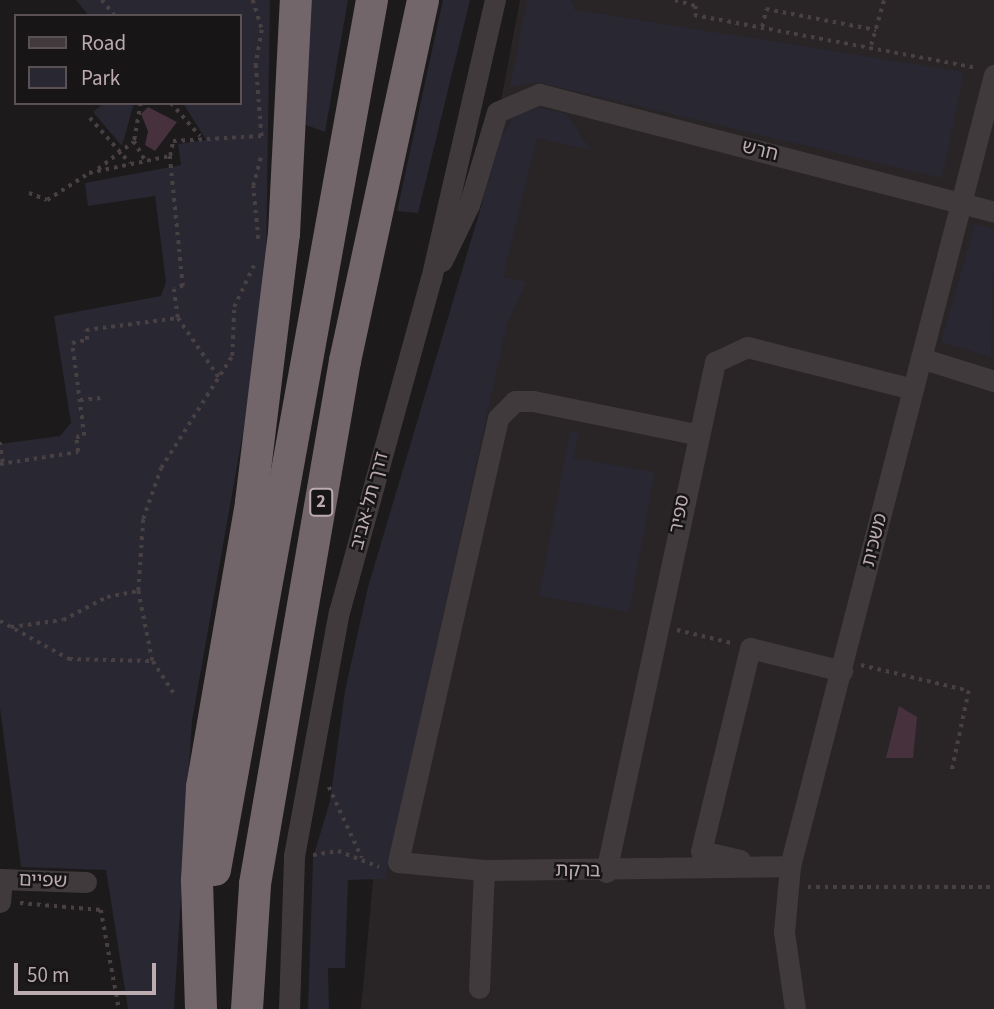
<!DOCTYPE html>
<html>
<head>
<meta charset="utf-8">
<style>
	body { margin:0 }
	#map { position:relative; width:994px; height:1009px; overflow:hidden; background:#1c1a1a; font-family:"Source Sans 3","Noto Sans Hebrew",sans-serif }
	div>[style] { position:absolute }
	.built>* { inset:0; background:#292526 }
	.green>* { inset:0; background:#282732 }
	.water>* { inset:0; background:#46313d }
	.path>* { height:3.5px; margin-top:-1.75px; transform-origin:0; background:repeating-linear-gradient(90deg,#484043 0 3.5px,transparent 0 8.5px) }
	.minor>* { height:21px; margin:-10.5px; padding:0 10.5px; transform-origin:10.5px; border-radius:10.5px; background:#413a3c }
	.highway>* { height:32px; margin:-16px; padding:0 16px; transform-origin:16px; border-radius:16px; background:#73666a }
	span { translate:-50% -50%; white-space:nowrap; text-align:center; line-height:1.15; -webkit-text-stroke:5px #171515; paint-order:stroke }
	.shield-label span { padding:2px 5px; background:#171515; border:2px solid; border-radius:5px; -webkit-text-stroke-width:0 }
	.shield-label { font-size:18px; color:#bcabb1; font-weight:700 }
	.street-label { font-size:19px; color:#bcabb1 }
	.legend { position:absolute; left:14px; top:14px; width:228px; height:91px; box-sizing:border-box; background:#171515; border:2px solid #595153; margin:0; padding:9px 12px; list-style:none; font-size:21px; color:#bcabb1 }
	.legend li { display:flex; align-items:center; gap:14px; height:35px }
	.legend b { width:35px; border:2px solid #595153 }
	.scale { position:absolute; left:14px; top:963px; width:142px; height:32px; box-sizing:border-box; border:4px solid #bcabb1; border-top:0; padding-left:9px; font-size:21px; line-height:24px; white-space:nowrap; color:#bcabb1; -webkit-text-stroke:5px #171515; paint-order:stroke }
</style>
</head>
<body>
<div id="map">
	<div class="built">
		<i style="clip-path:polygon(520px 0,994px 0,994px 1009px,361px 1009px,392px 678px)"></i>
	</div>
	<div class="green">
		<i style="clip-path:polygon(76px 0,270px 0,266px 263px,255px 364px,192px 721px,174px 1009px,128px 1009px,106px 870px,21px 867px,0 708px,0 444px,60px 436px,71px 423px,54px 316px,161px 296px,166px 282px,155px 196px,88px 206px,85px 183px,181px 165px,178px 144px,206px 140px,183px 103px,240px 103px,240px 16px,89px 16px)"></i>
		<i style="clip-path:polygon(309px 0,348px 0,325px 132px,306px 125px)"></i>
		<i style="clip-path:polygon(443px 0,470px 0,418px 213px,397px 211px)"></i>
		<i style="clip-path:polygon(527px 0,571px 0,575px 10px,964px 72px,942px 178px,537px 82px,510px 87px)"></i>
		<i style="clip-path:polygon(104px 103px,134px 103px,122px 146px,93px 112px)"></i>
		<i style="clip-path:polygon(538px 107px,567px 114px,591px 150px,537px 138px,503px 277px,526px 282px,507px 324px,385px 879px,348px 880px,345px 968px,328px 968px,329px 1009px,308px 1009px,313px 858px,330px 801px,345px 691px,368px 587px,502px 136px,515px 115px)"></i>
		<i style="clip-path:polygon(975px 224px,994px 229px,991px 357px,941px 342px)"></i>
		<i style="clip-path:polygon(570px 431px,578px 432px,574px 458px,655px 472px,629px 612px,539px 596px)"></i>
	</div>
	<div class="water">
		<i style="clip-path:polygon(148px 107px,177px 122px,155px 151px,145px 145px,148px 131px,141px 114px)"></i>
		<i style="clip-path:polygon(899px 706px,917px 717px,913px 758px,886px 758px)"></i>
	</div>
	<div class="path">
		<i style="left:102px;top:0;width:21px;rotate:51deg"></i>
		<i style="left:253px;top:0;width:31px;rotate:73deg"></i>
		<i style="left:262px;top:30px;width:36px;rotate:100deg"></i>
		<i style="left:256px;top:65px;width:74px;rotate:85.4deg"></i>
		<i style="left:675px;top:0;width:22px;rotate:16deg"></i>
		<i style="left:696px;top:6px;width:9px;rotate:103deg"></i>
		<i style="left:694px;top:15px;width:289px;rotate:10.6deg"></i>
		<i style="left:762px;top:27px;width:18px;rotate:-77deg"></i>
		<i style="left:766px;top:9px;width:112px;rotate:10.8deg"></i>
		<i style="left:871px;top:45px;width:47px;rotate:-73.9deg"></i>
		<i style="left:141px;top:103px;width:39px;rotate:100deg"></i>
		<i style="left:134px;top:141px;width:22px;rotate:60deg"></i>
		<i style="left:171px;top:103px;width:44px;rotate:48.7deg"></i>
		<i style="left:90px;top:118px;width:60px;rotate:48.4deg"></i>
		<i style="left:170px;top:156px;width:131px;rotate:84.3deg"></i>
		<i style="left:183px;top:286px;width:9px;rotate:162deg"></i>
		<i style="left:174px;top:289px;width:29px;rotate:82deg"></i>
		<i style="left:178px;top:318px;width:74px;rotate:55.5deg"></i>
		<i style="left:98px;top:169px;width:44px;rotate:-37.6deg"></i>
		<i style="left:29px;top:193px;width:19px;rotate:21deg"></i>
		<i style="left:47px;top:200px;width:50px;rotate:-32.7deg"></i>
		<i style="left:89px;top:173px;width:83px;rotate:-11.9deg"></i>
		<i style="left:170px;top:156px;width:15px;rotate:-79deg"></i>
		<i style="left:173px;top:141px;width:89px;rotate:-3.2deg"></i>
		<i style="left:258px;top:239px;width:53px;rotate:-95.4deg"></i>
		<i style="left:253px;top:186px;width:30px;rotate:-75deg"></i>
		<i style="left:80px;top:400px;width:22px;rotate:-5deg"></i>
		<i style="left:0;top:442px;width:21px;rotate:82deg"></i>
		<i style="left:0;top:464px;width:79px;rotate:-8.7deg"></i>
		<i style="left:78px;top:452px;width:15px;rotate:-98deg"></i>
		<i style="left:76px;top:437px;width:8px;rotate:-7deg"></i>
		<i style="left:84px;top:436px;width:94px;rotate:-97.4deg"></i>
		<i style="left:72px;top:343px;width:15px;rotate:-11deg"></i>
		<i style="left:87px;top:340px;width:10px;rotate:-96deg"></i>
		<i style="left:86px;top:330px;width:93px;rotate:-7.4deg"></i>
		<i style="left:0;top:621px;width:79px;rotate:28.8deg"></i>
		<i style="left:69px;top:659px;width:82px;rotate:1.4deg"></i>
		<i style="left:11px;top:627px;width:52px;rotate:-7.7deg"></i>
		<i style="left:63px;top:620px;width:50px;rotate:-27.6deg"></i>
		<i style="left:107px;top:597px;width:32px;rotate:-11deg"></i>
		<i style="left:677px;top:630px;width:56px;rotate:13.5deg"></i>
		<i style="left:861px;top:665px;width:111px;rotate:13.5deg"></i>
		<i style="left:969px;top:691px;width:81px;rotate:102.1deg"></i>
		<i style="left:173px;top:693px;width:38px;rotate:-123deg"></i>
		<i style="left:152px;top:661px;width:71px;rotate:-101.3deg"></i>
		<i style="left:138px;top:591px;width:72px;rotate:-86deg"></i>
		<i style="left:143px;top:519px;width:54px;rotate:-70.6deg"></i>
		<i style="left:161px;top:468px;width:133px;rotate:-57.6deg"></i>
		<i style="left:232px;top:356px;width:49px;rotate:-87.7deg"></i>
		<i style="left:234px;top:307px;width:49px;rotate:-64.5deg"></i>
		<i style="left:329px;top:787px;width:78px;rotate:65.1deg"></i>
		<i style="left:313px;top:855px;width:25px;rotate:-9deg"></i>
		<i style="left:338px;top:851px;width:44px;rotate:21.3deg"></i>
		<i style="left:808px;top:887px;width:186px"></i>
		<i style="left:20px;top:903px;width:81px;rotate:4.9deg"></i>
		<i style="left:101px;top:910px;width:101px;rotate:79.7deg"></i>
	</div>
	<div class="minor">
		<i style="left:442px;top:261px;width:62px;rotate:-64.3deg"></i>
		<i style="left:469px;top:205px;width:97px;rotate:-73.2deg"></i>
		<i style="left:497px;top:112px;width:46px;rotate:-23.2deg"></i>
		<i style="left:539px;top:94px;width:470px;rotate:14.5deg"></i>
		<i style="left:921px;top:358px;width:77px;rotate:17.5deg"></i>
		<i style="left:740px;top:860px;width:40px;rotate:-167deg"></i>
		<i style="left:701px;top:851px;width:209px;rotate:-76.4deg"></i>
		<i style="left:750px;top:648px;width:95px;rotate:14deg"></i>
		<i style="left:484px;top:870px;width:86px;rotate:-174.7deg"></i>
		<i style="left:398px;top:862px;width:455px;rotate:-77.3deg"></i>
		<i style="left:498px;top:418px;width:24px;rotate:-45deg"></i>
		<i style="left:515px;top:401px;width:18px"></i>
		<i style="left:533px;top:401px;width:165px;rotate:11.5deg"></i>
		<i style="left:606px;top:872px;width:522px;rotate:-77.94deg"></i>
		<i style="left:715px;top:362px;width:35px;rotate:-25deg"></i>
		<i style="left:747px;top:347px;width:171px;rotate:14.2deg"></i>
		<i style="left:0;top:879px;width:86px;rotate:2deg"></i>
		<i style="left:0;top:902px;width:23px;rotate:-85deg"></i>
		<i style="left:479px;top:988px;width:118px;rotate:-87.6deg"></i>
		<i style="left:484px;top:870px;width:306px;rotate:-0.7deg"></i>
		<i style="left:289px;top:1009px;width:153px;rotate:-88.1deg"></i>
		<i style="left:294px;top:856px;width:248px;rotate:-79.6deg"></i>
		<i style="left:339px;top:612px;width:345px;rotate:-74.6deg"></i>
		<i style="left:431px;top:279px;width:286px;rotate:-77.1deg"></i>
		<i style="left:795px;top:1009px;width:78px;rotate:-98.1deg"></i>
		<i style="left:784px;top:932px;width:66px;rotate:-84.8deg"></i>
		<i style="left:790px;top:866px;width:817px;rotate:-75.54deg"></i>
	</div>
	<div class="highway">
		<i style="left:215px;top:870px;width:884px;rotate:-79.77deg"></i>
		<i style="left:201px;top:1009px;width:129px;rotate:-91.8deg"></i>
		<i style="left:197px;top:880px;width:93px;rotate:-86.9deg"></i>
		<i style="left:202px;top:787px;width:289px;rotate:-80.2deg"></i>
		<i style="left:251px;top:502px;width:270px;rotate:-83deg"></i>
		<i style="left:284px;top:234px;width:234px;rotate:-87.1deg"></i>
		<i style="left:247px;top:1009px;width:125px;rotate:-86.3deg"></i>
		<i style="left:255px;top:884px;width:531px;rotate:-80.24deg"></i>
		<i style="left:345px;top:361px;width:369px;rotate:-77.8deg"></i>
	</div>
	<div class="shield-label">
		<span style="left:321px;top:502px">2</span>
	</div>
	<div class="street-label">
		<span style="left:760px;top:151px;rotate:14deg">חרש</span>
		<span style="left:370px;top:501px;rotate:-75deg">דרך תל-אביב</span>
		<span style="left:680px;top:514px;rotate:-79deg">ספיר</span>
		<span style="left:875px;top:540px;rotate:-76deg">משכית</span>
		<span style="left:578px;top:871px;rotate:1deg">ברקת</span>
		<span style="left:43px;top:881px;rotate:2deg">שפיים</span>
	</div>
	<ul class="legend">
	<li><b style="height:9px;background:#413a3c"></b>Road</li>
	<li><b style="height:19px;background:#282732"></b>Park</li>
	</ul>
	<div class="scale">50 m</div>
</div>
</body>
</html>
